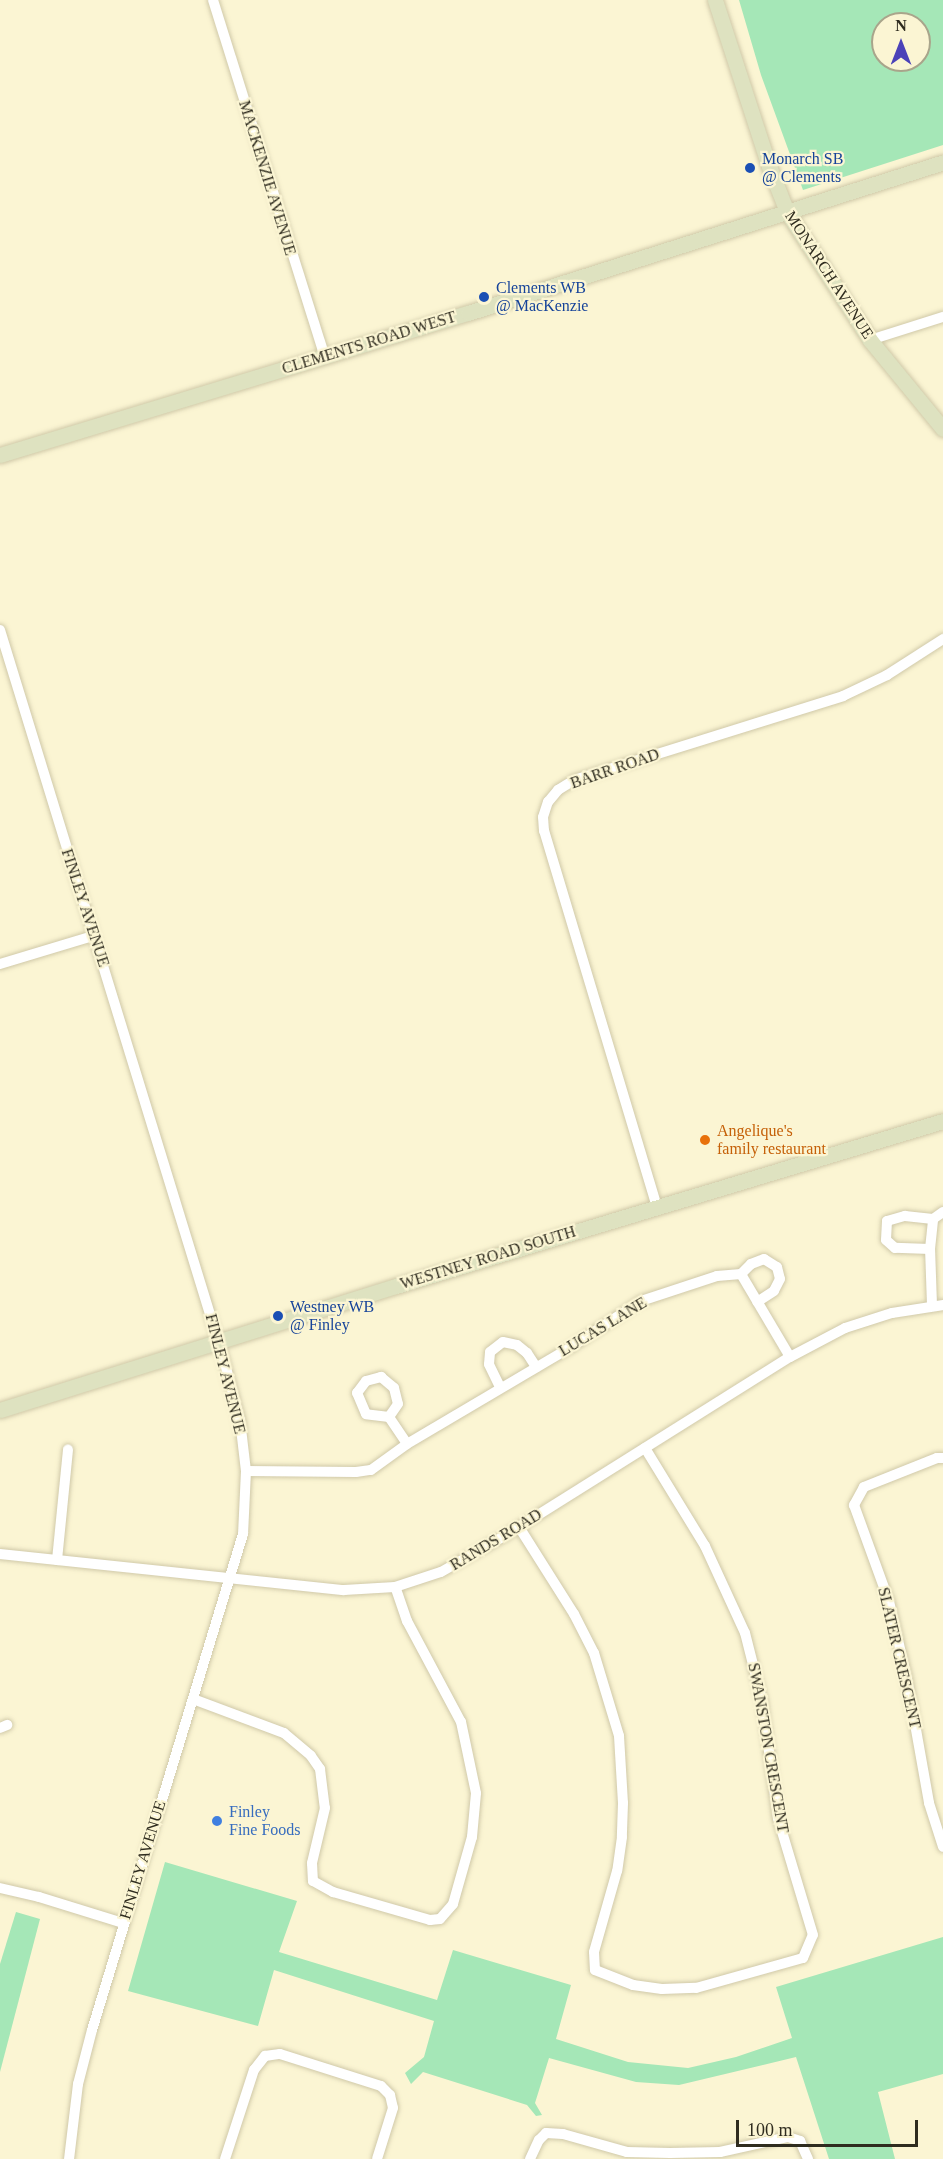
<!DOCTYPE html>
<html>
<head>
<meta charset="utf-8">
<style>
	body { margin:0 }
	#map { position:relative; width:943px; height:2159px; overflow:hidden; background:#fbf5d3; font-family:Georgia,serif }
	div>[style] { position:absolute }
	.green>* { inset:0; background:#a5e7b7 }
	.roads { filter:drop-shadow(0 0 2px #d0c9a9) drop-shadow(0 0 2px #d0c9a9) }
	.street>* { height:10px; margin:-5px; padding:0 5px; transform-origin:5px; border-radius:5px; background:#fff }
	.secondary>* { height:15px; margin:-7.5px; padding:0 7.5px; transform-origin:7.5px; border-radius:7.5px; background:#dee2c0 }
	.dots>* { width:16px; height:16px; translate:-50% -50%; box-sizing:border-box; border:3px solid #fbf5d3; border-radius:50% }
	span { translate:-50% -50%; white-space:nowrap; text-align:center; line-height:1.15; -webkit-text-stroke:4.5px #fbf5d3; paint-order:stroke }
	.transit-label { font-size:16px; color:#164399 }
	.left { translate:0 -50%; text-align:left }
	.street-label { font-size:16px; color:#2f2c1f }
	.food-label { font-size:16px; color:#c56008 }
	.shop-label { font-size:16px; color:#366cbe }
	.north { position:absolute; left:871px; top:12px; width:60px; height:60px; box-sizing:border-box; background:#fbf5d3; border:2px solid #a9a58b; border-radius:50%; rotate:0deg; font-size:16px; font-weight:700; line-height:24px; text-align:center; color:#2f2c1f }
	.north::after { content:''; display:block; margin:auto; width:21px; height:27px; background:#4b42b8; clip-path:polygon(50% 0,100% 100%,50% 72%,0 100%) }
	.scale { position:absolute; left:736px; top:2120px; width:182px; height:27px; box-sizing:border-box; border:3px solid #2f2c1f; border-top:0; padding-left:8px; font-size:18px; line-height:21px; white-space:nowrap; color:#2f2c1f; -webkit-text-stroke:4px #fbf5d3; paint-order:stroke }
</style>
</head>
<body>
<div id="map">
	<div class="green">
		<i style="clip-path:polygon(evenodd,739px 0,943px 0,943px 145px,803px 190px,761px 75px,739px 0,883px 24px,919px 24px,919px 60px,883px 60px,883px 24px)"></i>
		<i style="clip-path:polygon(165px 1862px,297px 1901px,279px 1952px,437px 2000px,453px 1950px,571px 1985px,556px 2039px,628px 2062px,688px 2068px,736px 2057px,792px 2038px,776px 1987px,943px 1937px,943px 2074px,878px 2092px,895px 2159px,829px 2159px,796px 2057px,679px 2085px,636px 2082px,549px 2058px,535px 2103px,542px 2115px,536px 2116px,527px 2105px,423px 2072px,411px 2084px,405px 2073px,424px 2057px,434px 2021px,274px 1970px,258px 2026px,128px 1991px)"></i>
		<i style="clip-path:polygon(16px 1912px,40px 1919px,0 2072px,0 1964px)"></i>
	</div>
	<div class="roads">
		<div class="street">
			<i style="left:213px;top:0;width:372px;rotate:72.6deg"></i>
			<i style="left:870px;top:340px;width:77px;rotate:-17.5deg"></i>
			<i style="left:0;top:630px;width:764px;rotate:72.94deg"></i>
			<i style="left:224px;top:1360px;width:62px;rotate:75.1deg"></i>
			<i style="left:240px;top:1420px;width:51px;rotate:83.3deg"></i>
			<i style="left:246px;top:1471px;width:63px;rotate:92.7deg"></i>
			<i style="left:243px;top:1534px;width:518px;rotate:106.93deg"></i>
			<i style="left:92px;top:2030px;width:56px;rotate:104.5deg"></i>
			<i style="left:78px;top:2084px;width:76px;rotate:96.8deg"></i>
			<i style="left:0;top:964px;width:97px;rotate:-16.8deg"></i>
			<i style="left:657px;top:1207px;width:393px;rotate:-106.7deg"></i>
			<i style="left:544px;top:831px;width:14px;rotate:-94deg"></i>
			<i style="left:543px;top:817px;width:16px;rotate:-72deg"></i>
			<i style="left:548px;top:802px;width:16px;rotate:-50deg"></i>
			<i style="left:558px;top:790px;width:19px;rotate:-32deg"></i>
			<i style="left:574px;top:780px;width:282px;rotate:-17.3deg"></i>
			<i style="left:843px;top:696px;width:49px;rotate:-25.5deg"></i>
			<i style="left:887px;top:675px;width:67px;rotate:-32.7deg"></i>
			<i style="left:930px;top:1249px;width:35px;rotate:-178deg"></i>
			<i style="left:895px;top:1248px;width:12px;rotate:-138deg"></i>
			<i style="left:886px;top:1240px;width:19px;rotate:-87deg"></i>
			<i style="left:887px;top:1221px;width:19px;rotate:-16deg"></i>
			<i style="left:905px;top:1216px;width:28px;rotate:6deg"></i>
			<i style="left:933px;top:1219px;width:12px;rotate:-35deg"></i>
			<i style="left:741px;top:1274px;width:96px;rotate:59.4deg"></i>
			<i style="left:932px;top:1305px;width:56px;rotate:-92deg"></i>
			<i style="left:930px;top:1249px;width:30px;rotate:-84deg"></i>
			<i style="left:381px;top:1377px;width:17px;rotate:40deg"></i>
			<i style="left:394px;top:1388px;width:16px;rotate:76deg"></i>
			<i style="left:398px;top:1404px;width:16px;rotate:125deg"></i>
			<i style="left:389px;top:1417px;width:23px;rotate:-173deg"></i>
			<i style="left:366px;top:1414px;width:23px;rotate:-113deg"></i>
			<i style="left:357px;top:1393px;width:15px;rotate:-53deg"></i>
			<i style="left:366px;top:1381px;width:16px;rotate:-15deg"></i>
			<i style="left:500px;top:1387px;width:25px;rotate:-116deg"></i>
			<i style="left:489px;top:1364px;width:12px;rotate:-85deg"></i>
			<i style="left:490px;top:1352px;width:16px;rotate:-38deg"></i>
			<i style="left:503px;top:1342px;width:14px;rotate:12deg"></i>
			<i style="left:517px;top:1345px;width:13px;rotate:39deg"></i>
			<i style="left:527px;top:1353px;width:17px;rotate:57deg"></i>
			<i style="left:389px;top:1417px;width:32px;rotate:56deg"></i>
			<i style="left:943px;top:1458px;width:6px;rotate:180deg"></i>
			<i style="left:937px;top:1458px;width:79px;rotate:158.3deg"></i>
			<i style="left:864px;top:1487px;width:21px;rotate:119deg"></i>
			<i style="left:854px;top:1505px;width:102px;rotate:70deg"></i>
			<i style="left:889px;top:1601px;width:80px;rotate:77deg"></i>
			<i style="left:907px;top:1679px;width:126px;rotate:79.9deg"></i>
			<i style="left:929px;top:1803px;width:46px;rotate:72.3deg"></i>
			<i style="left:246px;top:1471px;width:110px;rotate:0.5deg"></i>
			<i style="left:356px;top:1472px;width:15px;rotate:-8deg"></i>
			<i style="left:371px;top:1470px;width:44px;rotate:-35.8deg"></i>
			<i style="left:407px;top:1444px;width:191px;rotate:-30.6deg"></i>
			<i style="left:571px;top:1347px;width:84px;rotate:-33.3deg"></i>
			<i style="left:641px;top:1301px;width:80px;rotate:-18.2deg"></i>
			<i style="left:717px;top:1276px;width:24px;rotate:-5deg"></i>
			<i style="left:741px;top:1274px;width:14px;rotate:-45deg"></i>
			<i style="left:751px;top:1264px;width:14px;rotate:-21deg"></i>
			<i style="left:764px;top:1259px;width:15px;rotate:32deg"></i>
			<i style="left:777px;top:1267px;width:12px;rotate:76deg"></i>
			<i style="left:780px;top:1279px;width:13px;rotate:117deg"></i>
			<i style="left:774px;top:1291px;width:20px;rotate:147deg"></i>
			<i style="left:519px;top:1527px;width:103px;rotate:57.7deg"></i>
			<i style="left:574px;top:1614px;width:44px;rotate:62.9deg"></i>
			<i style="left:594px;top:1653px;width:87px;rotate:73.2deg"></i>
			<i style="left:619px;top:1736px;width:67px;rotate:86.6deg"></i>
			<i style="left:623px;top:1803px;width:34px;rotate:92deg"></i>
			<i style="left:622px;top:1837px;width:34px;rotate:98deg"></i>
			<i style="left:617px;top:1871px;width:84px;rotate:105.9deg"></i>
			<i style="left:594px;top:1952px;width:18px;rotate:87deg"></i>
			<i style="left:595px;top:1970px;width:41px;rotate:21.5deg"></i>
			<i style="left:633px;top:1985px;width:29px;rotate:8deg"></i>
			<i style="left:662px;top:1989px;width:34px;rotate:-2deg"></i>
			<i style="left:696px;top:1988px;width:111px;rotate:-15.7deg"></i>
			<i style="left:803px;top:1958px;width:25px;rotate:-67deg"></i>
			<i style="left:813px;top:1935px;width:122px;rotate:-106.7deg"></i>
			<i style="left:778px;top:1818px;width:119px;rotate:-97.7deg"></i>
			<i style="left:762px;top:1700px;width:69px;rotate:-104.2deg"></i>
			<i style="left:745px;top:1633px;width:96px;rotate:-114.7deg"></i>
			<i style="left:705px;top:1546px;width:115px;rotate:-121.5deg"></i>
			<i style="left:0;top:1554px;width:346px;rotate:6deg"></i>
			<i style="left:344px;top:1590px;width:51px;rotate:-3.4deg"></i>
			<i style="left:395px;top:1587px;width:48px;rotate:-18.1deg"></i>
			<i style="left:441px;top:1572px;width:75px;rotate:-29.6deg"></i>
			<i style="left:506px;top:1535px;width:335px;rotate:-32.1deg"></i>
			<i style="left:790px;top:1357px;width:62px;rotate:-27.8deg"></i>
			<i style="left:845px;top:1328px;width:49px;rotate:-17.7deg"></i>
			<i style="left:892px;top:1313px;width:52px;rotate:-8.9deg"></i>
			<i style="left:57px;top:1560px;width:111px;rotate:-84.3deg"></i>
			<i style="left:193px;top:1699px;width:97px;rotate:20.5deg"></i>
			<i style="left:284px;top:1733px;width:35px;rotate:40deg"></i>
			<i style="left:311px;top:1756px;width:16px;rotate:55deg"></i>
			<i style="left:320px;top:1769px;width:39px;rotate:83deg"></i>
			<i style="left:325px;top:1808px;width:57px;rotate:103.3deg"></i>
			<i style="left:312px;top:1863px;width:18px;rotate:87deg"></i>
			<i style="left:313px;top:1881px;width:23px;rotate:29deg"></i>
			<i style="left:333px;top:1892px;width:101px;rotate:16.1deg"></i>
			<i style="left:430px;top:1920px;width:10px;rotate:-6deg"></i>
			<i style="left:440px;top:1919px;width:20px;rotate:-49deg"></i>
			<i style="left:453px;top:1904px;width:70px;rotate:-74.2deg"></i>
			<i style="left:472px;top:1837px;width:44px;rotate:-84.8deg"></i>
			<i style="left:476px;top:1793px;width:73px;rotate:-101.9deg"></i>
			<i style="left:461px;top:1722px;width:115px;rotate:-118.1deg"></i>
			<i style="left:407px;top:1621px;width:36px;rotate:-109deg"></i>
			<i style="left:0;top:1728px;width:8px;rotate:-23deg"></i>
			<i style="left:0;top:1888px;width:40px;rotate:13deg"></i>
			<i style="left:39px;top:1897px;width:88px;rotate:17.2deg"></i>
			<i style="left:225px;top:2159px;width:94px;rotate:-72deg"></i>
			<i style="left:254px;top:2070px;width:18px;rotate:-52deg"></i>
			<i style="left:265px;top:2056px;width:15px;rotate:-8deg"></i>
			<i style="left:280px;top:2054px;width:106px;rotate:17.6deg"></i>
			<i style="left:381px;top:2086px;width:13px;rotate:45deg"></i>
			<i style="left:390px;top:2095px;width:13px;rotate:77deg"></i>
			<i style="left:393px;top:2108px;width:53px;rotate:107.4deg"></i>
			<i style="left:530px;top:2159px;width:21px;rotate:-65deg"></i>
			<i style="left:539px;top:2140px;width:10px;rotate:-45deg"></i>
			<i style="left:546px;top:2133px;width:17px;rotate:3deg"></i>
			<i style="left:563px;top:2134px;width:66px;rotate:15.7deg"></i>
			<i style="left:627px;top:2152px;width:43px;rotate:1.3deg"></i>
			<i style="left:670px;top:2153px;width:50px;rotate:-1.1deg"></i>
			<i style="left:720px;top:2152px;width:70px;rotate:-12.4deg"></i>
			<i style="left:788px;top:2137px;width:13px;rotate:18deg"></i>
			<i style="left:800px;top:2141px;width:20px;rotate:66deg"></i>
		</div>
		<div class="secondary">
			<i style="left:715px;top:0;width:175px;rotate:72deg"></i>
			<i style="left:769px;top:166px;width:49px;rotate:68.6deg"></i>
			<i style="left:787px;top:212px;width:153px;rotate:57deg"></i>
			<i style="left:870px;top:340px;width:115px;rotate:50.6deg"></i>
			<i style="left:0;top:455px;width:489px;rotate:-16.9deg"></i>
			<i style="left:468px;top:313px;width:498px;rotate:-17.6deg"></i>
			<i style="left:0;top:1410px;width:415px;rotate:-17.4deg"></i>
			<i style="left:396px;top:1286px;width:571px;rotate:-16.79deg"></i>
		</div>
	</div>
	<div class="dots">
		<i style="left:750px;top:168px;background:#1a4fb4"></i>
		<i style="left:484px;top:297px;background:#1a4fb4"></i>
		<i style="left:705px;top:1140px;background:#e8710a"></i>
		<i style="left:278px;top:1316px;background:#1a4fb4"></i>
		<i style="left:217px;top:1821px;background:#3f7fe0"></i>
	</div>
	<div class="transit-label">
		<span class="left" style="left:762px;top:168px">Monarch SB<br>@ Clements</span>
		<span class="left" style="left:496px;top:297px">Clements WB<br>@ MacKenzie</span>
		<span class="left" style="left:290px;top:1316px">Westney WB<br>@ Finley</span>
	</div>
	<div class="street-label">
		<span style="left:267px;top:178px;rotate:73deg">MACKENZIE AVENUE</span>
		<span style="left:829px;top:275px;rotate:57deg">MONARCH AVENUE</span>
		<span style="left:369px;top:343px;rotate:-17deg">CLEMENTS ROAD WEST</span>
		<span style="left:615px;top:769px;rotate:-19deg">BARR ROAD</span>
		<span style="left:85px;top:908px;rotate:72deg">FINLEY AVENUE</span>
		<span style="left:488px;top:1258px;rotate:-17deg">WESTNEY ROAD SOUTH</span>
		<span style="left:603px;top:1327px;rotate:-31deg">LUCAS LANE</span>
		<span style="left:225px;top:1374px;rotate:76deg">FINLEY AVENUE</span>
		<span style="left:496px;top:1540px;rotate:-31deg">RANDS ROAD</span>
		<span style="left:899px;top:1658px;rotate:77deg">SLATER CRESCENT</span>
		<span style="left:768px;top:1748px;rotate:80deg">SWANSTON CRESCENT</span>
		<span style="left:143px;top:1860px;rotate:-73deg">FINLEY AVENUE</span>
	</div>
	<div class="food-label">
		<span class="left" style="left:717px;top:1140px">Angelique's<br>family restaurant</span>
	</div>
	<div class="shop-label">
		<span class="left" style="left:229px;top:1821px">Finley<br>Fine Foods</span>
	</div>
	<div class="north">N</div>
	<div class="scale">100 m</div>
</div>
</body>
</html>
